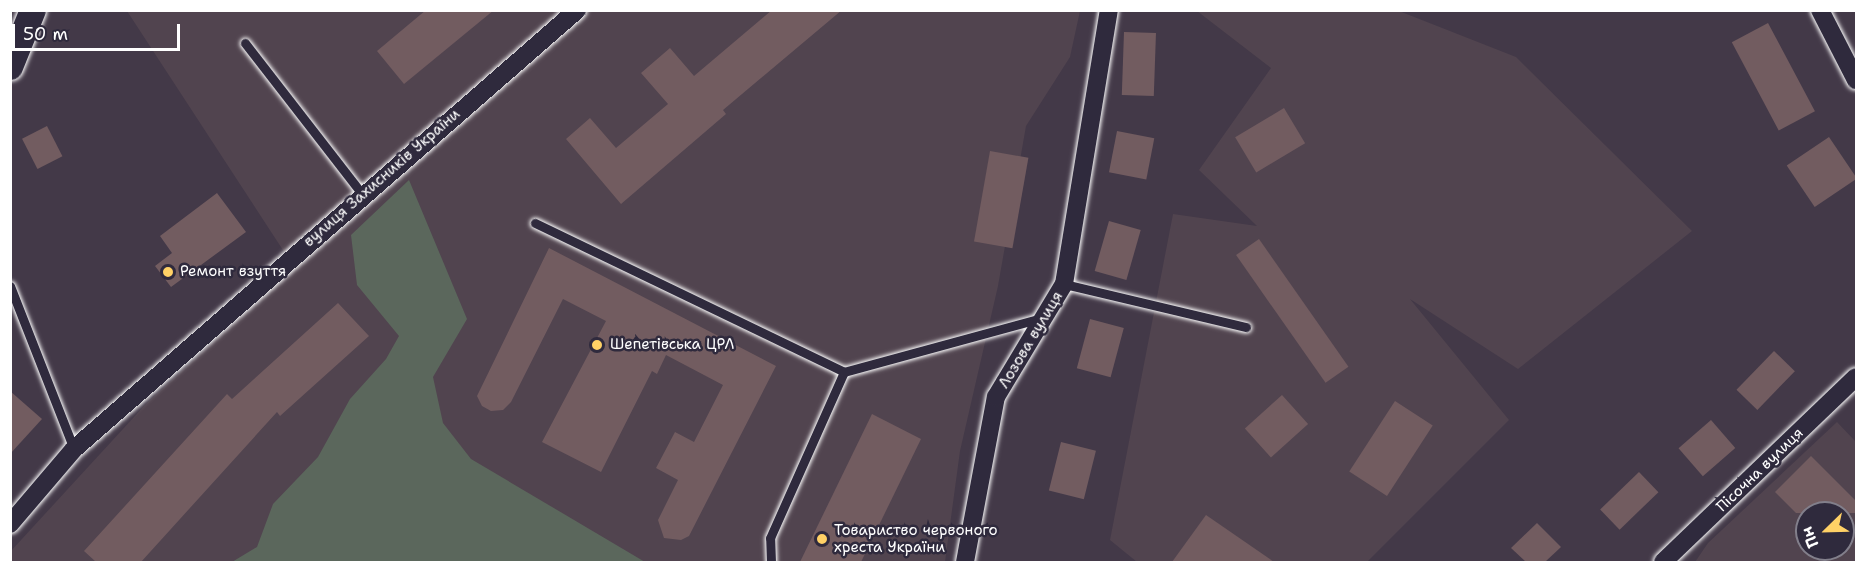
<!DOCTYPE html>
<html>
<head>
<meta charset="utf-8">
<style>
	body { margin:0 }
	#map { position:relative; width:1867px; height:573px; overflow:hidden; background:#433948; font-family:"Shantell Sans",sans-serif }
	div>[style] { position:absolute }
	.built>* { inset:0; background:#51444f }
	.green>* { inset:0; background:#5b675c }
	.building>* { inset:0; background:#725c60; transform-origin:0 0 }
	.roads { filter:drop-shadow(0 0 2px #fff) drop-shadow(0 0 2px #fff) }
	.lane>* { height:9px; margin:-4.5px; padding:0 4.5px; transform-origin:4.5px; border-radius:4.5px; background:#2f2a3d }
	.street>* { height:18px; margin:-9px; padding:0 9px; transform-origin:9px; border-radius:9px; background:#2f2a3d }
	.secondary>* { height:26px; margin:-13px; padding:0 13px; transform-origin:13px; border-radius:13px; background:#2f2a3d }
	.dots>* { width:16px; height:16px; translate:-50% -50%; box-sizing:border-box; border:3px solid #2f2a3d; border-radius:50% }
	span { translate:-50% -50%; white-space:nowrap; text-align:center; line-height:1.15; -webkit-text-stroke:5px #2f2a3d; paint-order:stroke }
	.street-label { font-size:15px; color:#fff }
	.poi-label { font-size:15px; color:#fff }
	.left { translate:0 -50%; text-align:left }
	.frame { position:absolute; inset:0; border:12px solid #fff; pointer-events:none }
	.north { position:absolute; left:1795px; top:501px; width:60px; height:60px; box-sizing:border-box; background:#2f2a3d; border:2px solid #827f8b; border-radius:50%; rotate:247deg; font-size:16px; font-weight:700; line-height:24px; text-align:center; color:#fff }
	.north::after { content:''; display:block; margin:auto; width:21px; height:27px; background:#ffd166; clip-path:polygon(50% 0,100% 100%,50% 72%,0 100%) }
	.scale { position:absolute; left:12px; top:24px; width:168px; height:27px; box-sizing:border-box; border:3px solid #fff; border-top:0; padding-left:8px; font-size:18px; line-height:21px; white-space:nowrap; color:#fff; -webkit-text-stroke:4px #2f2a3d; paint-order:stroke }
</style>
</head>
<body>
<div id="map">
	<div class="built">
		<i style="clip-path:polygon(127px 11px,1080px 11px,1070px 57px,1026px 126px,998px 286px,960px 451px,945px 562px,11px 562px,10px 552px,145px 405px,294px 267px)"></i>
		<i style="clip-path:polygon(1197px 11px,1399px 11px,1516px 57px,1692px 231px,1518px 369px,1410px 299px,1509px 420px,1367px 562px,1137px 562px,1110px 540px,1173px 214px,1257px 226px,1199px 170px,1271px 68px)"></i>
		<i style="clip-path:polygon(evenodd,1837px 422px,1856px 442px,1856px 562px,1695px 562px,1708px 543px,1837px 422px,1807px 513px,1843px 513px,1843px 549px,1807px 549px,1807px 513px)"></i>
	</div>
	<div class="green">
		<i style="clip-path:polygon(409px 180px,467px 319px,433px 377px,443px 423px,471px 459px,645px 562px,232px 562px,257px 547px,273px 504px,318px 457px,350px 399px,386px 359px,399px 336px,357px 285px,351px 235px)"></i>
	</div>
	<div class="building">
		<i style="clip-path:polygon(426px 10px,494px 10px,404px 84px,377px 51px)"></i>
		<i style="clip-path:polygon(772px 10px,842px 10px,723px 110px,726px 114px,621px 204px,566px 139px,590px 118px,616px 148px,668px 104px,641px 73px,670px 48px,694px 76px)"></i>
		<i style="left:1768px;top:23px;width:100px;height:41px;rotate:62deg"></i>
		<i style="left:1124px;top:32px;width:32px;height:63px;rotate:2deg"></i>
		<i style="left:1284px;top:108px;width:41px;height:57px;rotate:59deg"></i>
		<i style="left:47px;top:126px;width:34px;height:28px;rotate:63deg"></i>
		<i style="left:1117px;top:131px;width:38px;height:42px;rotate:11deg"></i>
		<i style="left:1829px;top:137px;width:50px;height:51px;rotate:56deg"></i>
		<i style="left:990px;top:151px;width:39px;height:92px;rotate:10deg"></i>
		<i style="clip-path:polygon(217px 193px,246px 232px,171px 287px,155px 266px,172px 253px,160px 236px)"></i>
		<i style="left:1109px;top:221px;width:33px;height:52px;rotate:16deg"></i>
		<i style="left:1259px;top:239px;width:156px;height:28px;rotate:55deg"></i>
		<i style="clip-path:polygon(549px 248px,776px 366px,689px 536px,681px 540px,664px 538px,658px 520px,678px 480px,656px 468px,675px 432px,694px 442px,723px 385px,666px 355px,657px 374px,652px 371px,601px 472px,542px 442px,606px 321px,563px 299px,511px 402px,503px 410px,491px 411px,482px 406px,477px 396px)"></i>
		<i style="clip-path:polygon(338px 303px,369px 336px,280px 416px,277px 412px,141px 562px,96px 562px,84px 551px,227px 394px,232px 399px)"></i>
		<i style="left:1090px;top:319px;width:35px;height:51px;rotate:15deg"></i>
		<i style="left:1774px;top:351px;width:29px;height:54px;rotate:44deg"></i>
		<i style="clip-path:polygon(10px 391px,42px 419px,10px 454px)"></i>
		<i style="left:1282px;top:395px;width:39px;height:50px;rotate:48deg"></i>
		<i style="left:1395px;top:401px;width:45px;height:84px;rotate:33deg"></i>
		<i style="clip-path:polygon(872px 414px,921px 439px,861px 562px,800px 562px)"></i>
		<i style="left:1711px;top:420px;width:37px;height:43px;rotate:49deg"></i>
		<i style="left:1061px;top:442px;width:36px;height:50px;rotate:14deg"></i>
		<i style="clip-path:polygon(1811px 456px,1857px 502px,1857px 513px,1796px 513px,1775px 492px)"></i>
		<i style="left:1639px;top:472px;width:28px;height:54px;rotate:46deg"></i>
		<i style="clip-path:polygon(1206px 515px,1274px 562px,1172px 562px)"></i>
		<i style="clip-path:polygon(1537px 523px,1561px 547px,1545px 562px,1526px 562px,1511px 548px)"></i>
	</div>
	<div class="roads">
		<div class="lane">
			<i style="left:245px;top:43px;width:191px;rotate:52.2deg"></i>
			<i style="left:535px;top:223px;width:343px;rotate:25.7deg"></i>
			<i style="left:1064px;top:284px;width:187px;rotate:13.3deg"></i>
			<i style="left:10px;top:286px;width:175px;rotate:68.6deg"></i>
			<i style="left:771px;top:562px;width:24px;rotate:-92deg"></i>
			<i style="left:770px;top:538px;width:182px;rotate:-66deg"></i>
			<i style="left:844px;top:372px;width:205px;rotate:-15.3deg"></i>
		</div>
		<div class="street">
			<i style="left:1820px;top:10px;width:79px;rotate:62.8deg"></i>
			<i style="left:10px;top:524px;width:99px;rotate:-49.5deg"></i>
			<i style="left:74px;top:449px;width:668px;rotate:-41.11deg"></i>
			<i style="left:965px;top:562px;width:168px;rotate:-79.4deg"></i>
			<i style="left:996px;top:397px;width:132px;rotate:-59deg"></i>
			<i style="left:1064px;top:284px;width:278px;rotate:-80.7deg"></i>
			<i style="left:1663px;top:562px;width:267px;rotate:-43.8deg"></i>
		</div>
		<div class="secondary">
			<i style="left:10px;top:67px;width:61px;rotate:-68deg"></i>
		</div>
	</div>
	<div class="dots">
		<i style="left:168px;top:272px;background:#ffd166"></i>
		<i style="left:597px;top:345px;background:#ffd166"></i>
		<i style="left:822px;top:539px;background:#ffd166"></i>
	</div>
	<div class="street-label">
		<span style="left:382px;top:178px;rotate:-41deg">вулиця Захисників України</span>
		<span style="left:1031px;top:340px;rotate:-59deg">Лозова вулиця</span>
		<span style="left:1760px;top:470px;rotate:-44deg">Пісочна вулиця</span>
	</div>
	<div class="poi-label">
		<span class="left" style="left:180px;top:272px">Ремонт взуття</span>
		<span class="left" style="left:610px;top:345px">Шепетівська ЦРЛ</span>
		<span class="left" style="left:834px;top:539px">Товариство червоного<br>хреста України</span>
	</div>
	<div class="frame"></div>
	<div class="north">Пн</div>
	<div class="scale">50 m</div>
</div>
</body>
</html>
